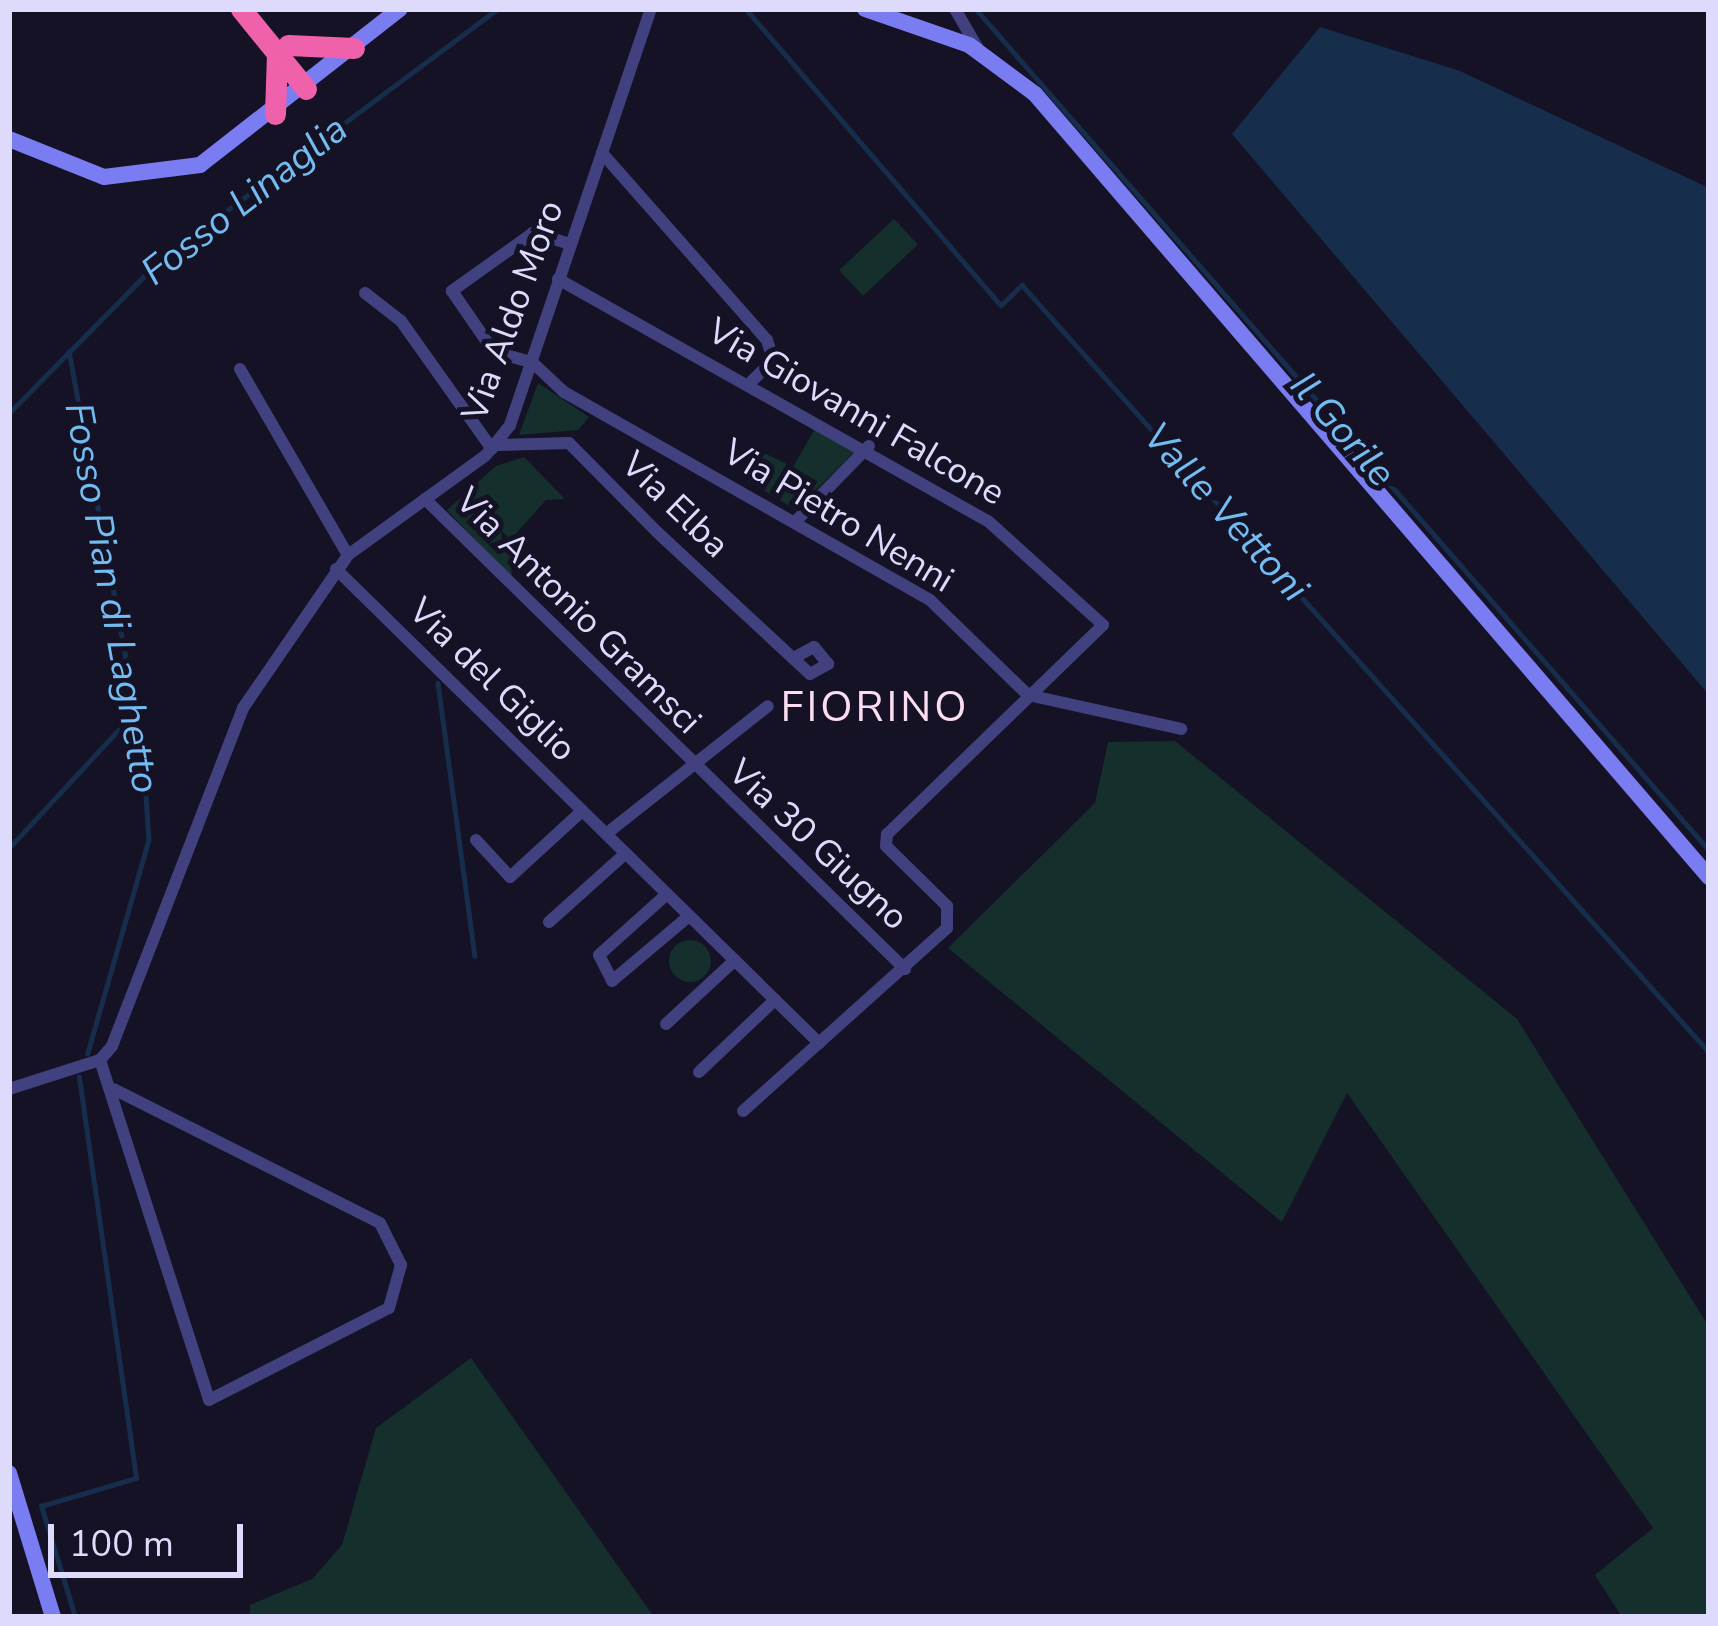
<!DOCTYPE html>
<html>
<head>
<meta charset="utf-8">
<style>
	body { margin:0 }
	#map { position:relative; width:1718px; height:1626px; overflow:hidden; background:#151226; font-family:"Nunito Sans",sans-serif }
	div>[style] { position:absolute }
	.green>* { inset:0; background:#152f2d; transform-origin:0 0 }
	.round { border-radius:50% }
	.water>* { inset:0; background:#162d4c }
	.stream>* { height:4.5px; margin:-2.25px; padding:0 2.25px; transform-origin:2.25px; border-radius:2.25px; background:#162d4c }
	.street>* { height:12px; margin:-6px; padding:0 6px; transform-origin:6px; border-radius:6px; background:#414180 }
	.secondary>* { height:16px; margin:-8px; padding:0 8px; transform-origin:8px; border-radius:8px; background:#7a7cf2 }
	.highway>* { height:21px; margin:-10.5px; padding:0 10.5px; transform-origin:10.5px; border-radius:10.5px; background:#f061ab }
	span { translate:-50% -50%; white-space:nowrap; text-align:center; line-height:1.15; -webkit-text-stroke:10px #151226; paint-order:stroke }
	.street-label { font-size:36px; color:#dddafc }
	.water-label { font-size:39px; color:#72bcf2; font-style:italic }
	.quarter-label { font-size:42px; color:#fcdcf1; letter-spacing:3px }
	.frame { position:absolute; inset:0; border:12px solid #dddafc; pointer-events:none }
	.scale { position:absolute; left:48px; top:1524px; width:195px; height:54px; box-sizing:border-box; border:6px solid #dddafc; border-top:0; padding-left:15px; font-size:36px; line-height:42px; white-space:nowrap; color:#dddafc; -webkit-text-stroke:9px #151226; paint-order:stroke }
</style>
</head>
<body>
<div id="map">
	<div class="green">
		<i style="left:894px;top:219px;width:35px;height:75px;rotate:47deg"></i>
		<i style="clip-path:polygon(538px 383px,589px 417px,578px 430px,519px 435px)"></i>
		<i style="clip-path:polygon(816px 427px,856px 450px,796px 510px,748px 481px,762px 452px,793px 467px)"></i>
		<i style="clip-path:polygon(524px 457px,565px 499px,546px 500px,510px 540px,512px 579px,447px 510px,496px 466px)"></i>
		<i style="clip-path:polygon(1175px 741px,1517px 1019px,1709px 1327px,1709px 1617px,1622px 1617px,1595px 1575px,1653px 1528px,1347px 1093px,1282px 1222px,948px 948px,1095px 803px,1108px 742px)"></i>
		<i class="round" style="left:669px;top:940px;width:42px;height:42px"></i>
		<i style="clip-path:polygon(471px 1358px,654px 1617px,249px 1617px,250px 1605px,312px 1579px,342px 1545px,376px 1428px)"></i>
	</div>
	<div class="water">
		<i style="clip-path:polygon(1320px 27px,1460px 71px,1709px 188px,1709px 695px,1232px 134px)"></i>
	</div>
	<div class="stream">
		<i style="left:746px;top:9px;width:391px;rotate:49.3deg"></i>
		<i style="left:1001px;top:305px;width:29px;rotate:-44deg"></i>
		<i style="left:1022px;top:285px;width:1030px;rotate:48.15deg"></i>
		<i style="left:976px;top:9px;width:1116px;rotate:48.93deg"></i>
		<i style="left:69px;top:351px;width:406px;rotate:79.5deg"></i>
		<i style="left:143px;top:750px;width:90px;rotate:86.2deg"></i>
		<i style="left:149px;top:840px;width:222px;rotate:106deg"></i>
		<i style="left:9px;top:413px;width:212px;rotate:-45.4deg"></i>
		<i style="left:158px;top:262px;width:424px;rotate:-36.7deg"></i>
		<i style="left:438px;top:683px;width:275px;rotate:82.3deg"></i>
		<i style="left:9px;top:848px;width:187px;rotate:-47.2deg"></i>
		<i style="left:75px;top:1617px;width:116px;rotate:-107deg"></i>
		<i style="left:41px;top:1506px;width:99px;rotate:-16.4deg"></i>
		<i style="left:136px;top:1478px;width:405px;rotate:-98.1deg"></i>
	</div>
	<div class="street">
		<i style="left:955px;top:9px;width:50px;rotate:59.8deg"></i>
		<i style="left:602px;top:153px;width:249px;rotate:48.6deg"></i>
		<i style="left:767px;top:340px;width:21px;rotate:73deg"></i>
		<i style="left:773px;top:360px;width:30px;rotate:135deg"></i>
		<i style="left:570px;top:244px;width:39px;rotate:-163deg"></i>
		<i style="left:533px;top:233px;width:100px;rotate:144.4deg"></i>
		<i style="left:452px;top:291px;width:74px;rotate:55.5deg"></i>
		<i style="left:494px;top:352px;width:39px;rotate:15deg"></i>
		<i style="left:532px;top:362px;width:44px;rotate:43.2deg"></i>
		<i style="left:564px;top:392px;width:421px;rotate:29.6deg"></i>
		<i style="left:930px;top:600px;width:136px;rotate:44.1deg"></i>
		<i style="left:1028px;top:695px;width:157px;rotate:12.5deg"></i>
		<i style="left:558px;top:279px;width:493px;rotate:29.4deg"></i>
		<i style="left:988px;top:521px;width:155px;rotate:42.1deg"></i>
		<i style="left:1103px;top:625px;width:301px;rotate:135.9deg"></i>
		<i style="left:887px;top:834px;width:12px;rotate:95deg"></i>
		<i style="left:886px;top:846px;width:86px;rotate:44.5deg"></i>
		<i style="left:947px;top:906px;width:22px;rotate:90deg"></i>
		<i style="left:947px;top:928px;width:274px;rotate:138.1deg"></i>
		<i style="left:365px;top:293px;width:46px;rotate:37.9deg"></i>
		<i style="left:401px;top:321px;width:157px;rotate:54.6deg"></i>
		<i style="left:240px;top:369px;width:215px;rotate:59.9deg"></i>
		<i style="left:498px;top:445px;width:71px;rotate:-1.6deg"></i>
		<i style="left:569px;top:443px;width:124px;rotate:45.3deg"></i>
		<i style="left:656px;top:531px;width:210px;rotate:42.9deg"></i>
		<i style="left:810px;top:674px;width:21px;rotate:-29deg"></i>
		<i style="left:828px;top:664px;width:22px;rotate:-129deg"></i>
		<i style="left:814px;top:647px;width:24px;rotate:152deg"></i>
		<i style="left:425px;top:499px;width:672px;rotate:44.4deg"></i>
		<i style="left:795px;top:522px;width:106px;rotate:-45.8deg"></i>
		<i style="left:336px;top:569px;width:677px;rotate:44.46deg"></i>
		<i style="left:606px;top:834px;width:206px;rotate:-38.3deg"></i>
		<i style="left:476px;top:840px;width:50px;rotate:47.4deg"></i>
		<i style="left:510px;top:877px;width:98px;rotate:-42.5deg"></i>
		<i style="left:667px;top:894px;width:91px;rotate:138.1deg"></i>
		<i style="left:599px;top:955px;width:29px;rotate:63deg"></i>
		<i style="left:612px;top:981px;width:101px;rotate:-40.2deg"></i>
		<i style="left:549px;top:922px;width:103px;rotate:-41.9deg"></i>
		<i style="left:666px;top:1024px;width:94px;rotate:-42.8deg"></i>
		<i style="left:100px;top:1060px;width:357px;rotate:72.2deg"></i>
		<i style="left:209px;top:1400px;width:202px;rotate:-27.1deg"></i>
		<i style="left:389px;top:1308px;width:45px;rotate:-74.4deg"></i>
		<i style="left:401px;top:1265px;width:47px;rotate:-116.6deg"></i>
		<i style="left:380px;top:1223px;width:297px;rotate:-153.3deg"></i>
		<i style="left:699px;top:1072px;width:105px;rotate:-43.5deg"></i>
		<i style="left:9px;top:1089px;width:96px;rotate:-17.7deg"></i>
		<i style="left:100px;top:1060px;width:18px;rotate:-49deg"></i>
		<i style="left:112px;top:1046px;width:362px;rotate:-68.8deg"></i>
		<i style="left:243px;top:708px;width:186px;rotate:-55.5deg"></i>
		<i style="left:348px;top:555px;width:170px;rotate:-35.9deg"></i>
		<i style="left:486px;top:455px;width:38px;rotate:-51deg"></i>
		<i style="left:510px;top:425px;width:439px;rotate:-71.3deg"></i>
	</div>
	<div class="secondary">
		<i style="left:865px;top:9px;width:110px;rotate:19.1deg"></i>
		<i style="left:969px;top:45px;width:82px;rotate:36.6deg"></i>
		<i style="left:1035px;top:94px;width:1033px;rotate:49.28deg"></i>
		<i style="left:9px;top:139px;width:102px;rotate:21.8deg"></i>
		<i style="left:104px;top:177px;width:97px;rotate:-7.1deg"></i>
		<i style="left:200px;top:165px;width:254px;rotate:-38deg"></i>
		<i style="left:9px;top:1473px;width:151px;rotate:73deg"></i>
	</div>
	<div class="highway">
		<i style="left:241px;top:9px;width:103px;rotate:50.9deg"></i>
		<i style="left:288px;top:45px;width:66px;rotate:2.6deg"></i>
		<i style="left:275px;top:114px;width:60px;rotate:-88.1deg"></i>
	</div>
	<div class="street-label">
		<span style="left:513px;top:311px;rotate:-70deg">Via Aldo Moro</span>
		<span style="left:856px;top:412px;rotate:30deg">Via Giovanni Falcone</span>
		<span style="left:675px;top:505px;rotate:44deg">Via Elba</span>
		<span style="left:838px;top:516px;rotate:31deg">Via Pietro Nenni</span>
		<span style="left:578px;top:611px;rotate:45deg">Via Antonio Gramsci</span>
		<span style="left:492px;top:680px;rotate:44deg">Via del Giglio</span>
		<span style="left:818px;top:845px;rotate:43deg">Via 30 Giugno</span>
	</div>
	<div class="water-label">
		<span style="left:245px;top:201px;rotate:-38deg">Fosso Linaglia</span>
		<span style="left:1342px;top:430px;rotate:49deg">Il Gorile</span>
		<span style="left:1225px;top:513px;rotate:48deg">Valle Vettoni</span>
		<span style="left:111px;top:598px;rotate:80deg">Fosso Pian di Laghetto</span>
	</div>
	<div class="quarter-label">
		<span style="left:875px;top:708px">FIORINO</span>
	</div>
	<div class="frame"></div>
	<div class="scale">100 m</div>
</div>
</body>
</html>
